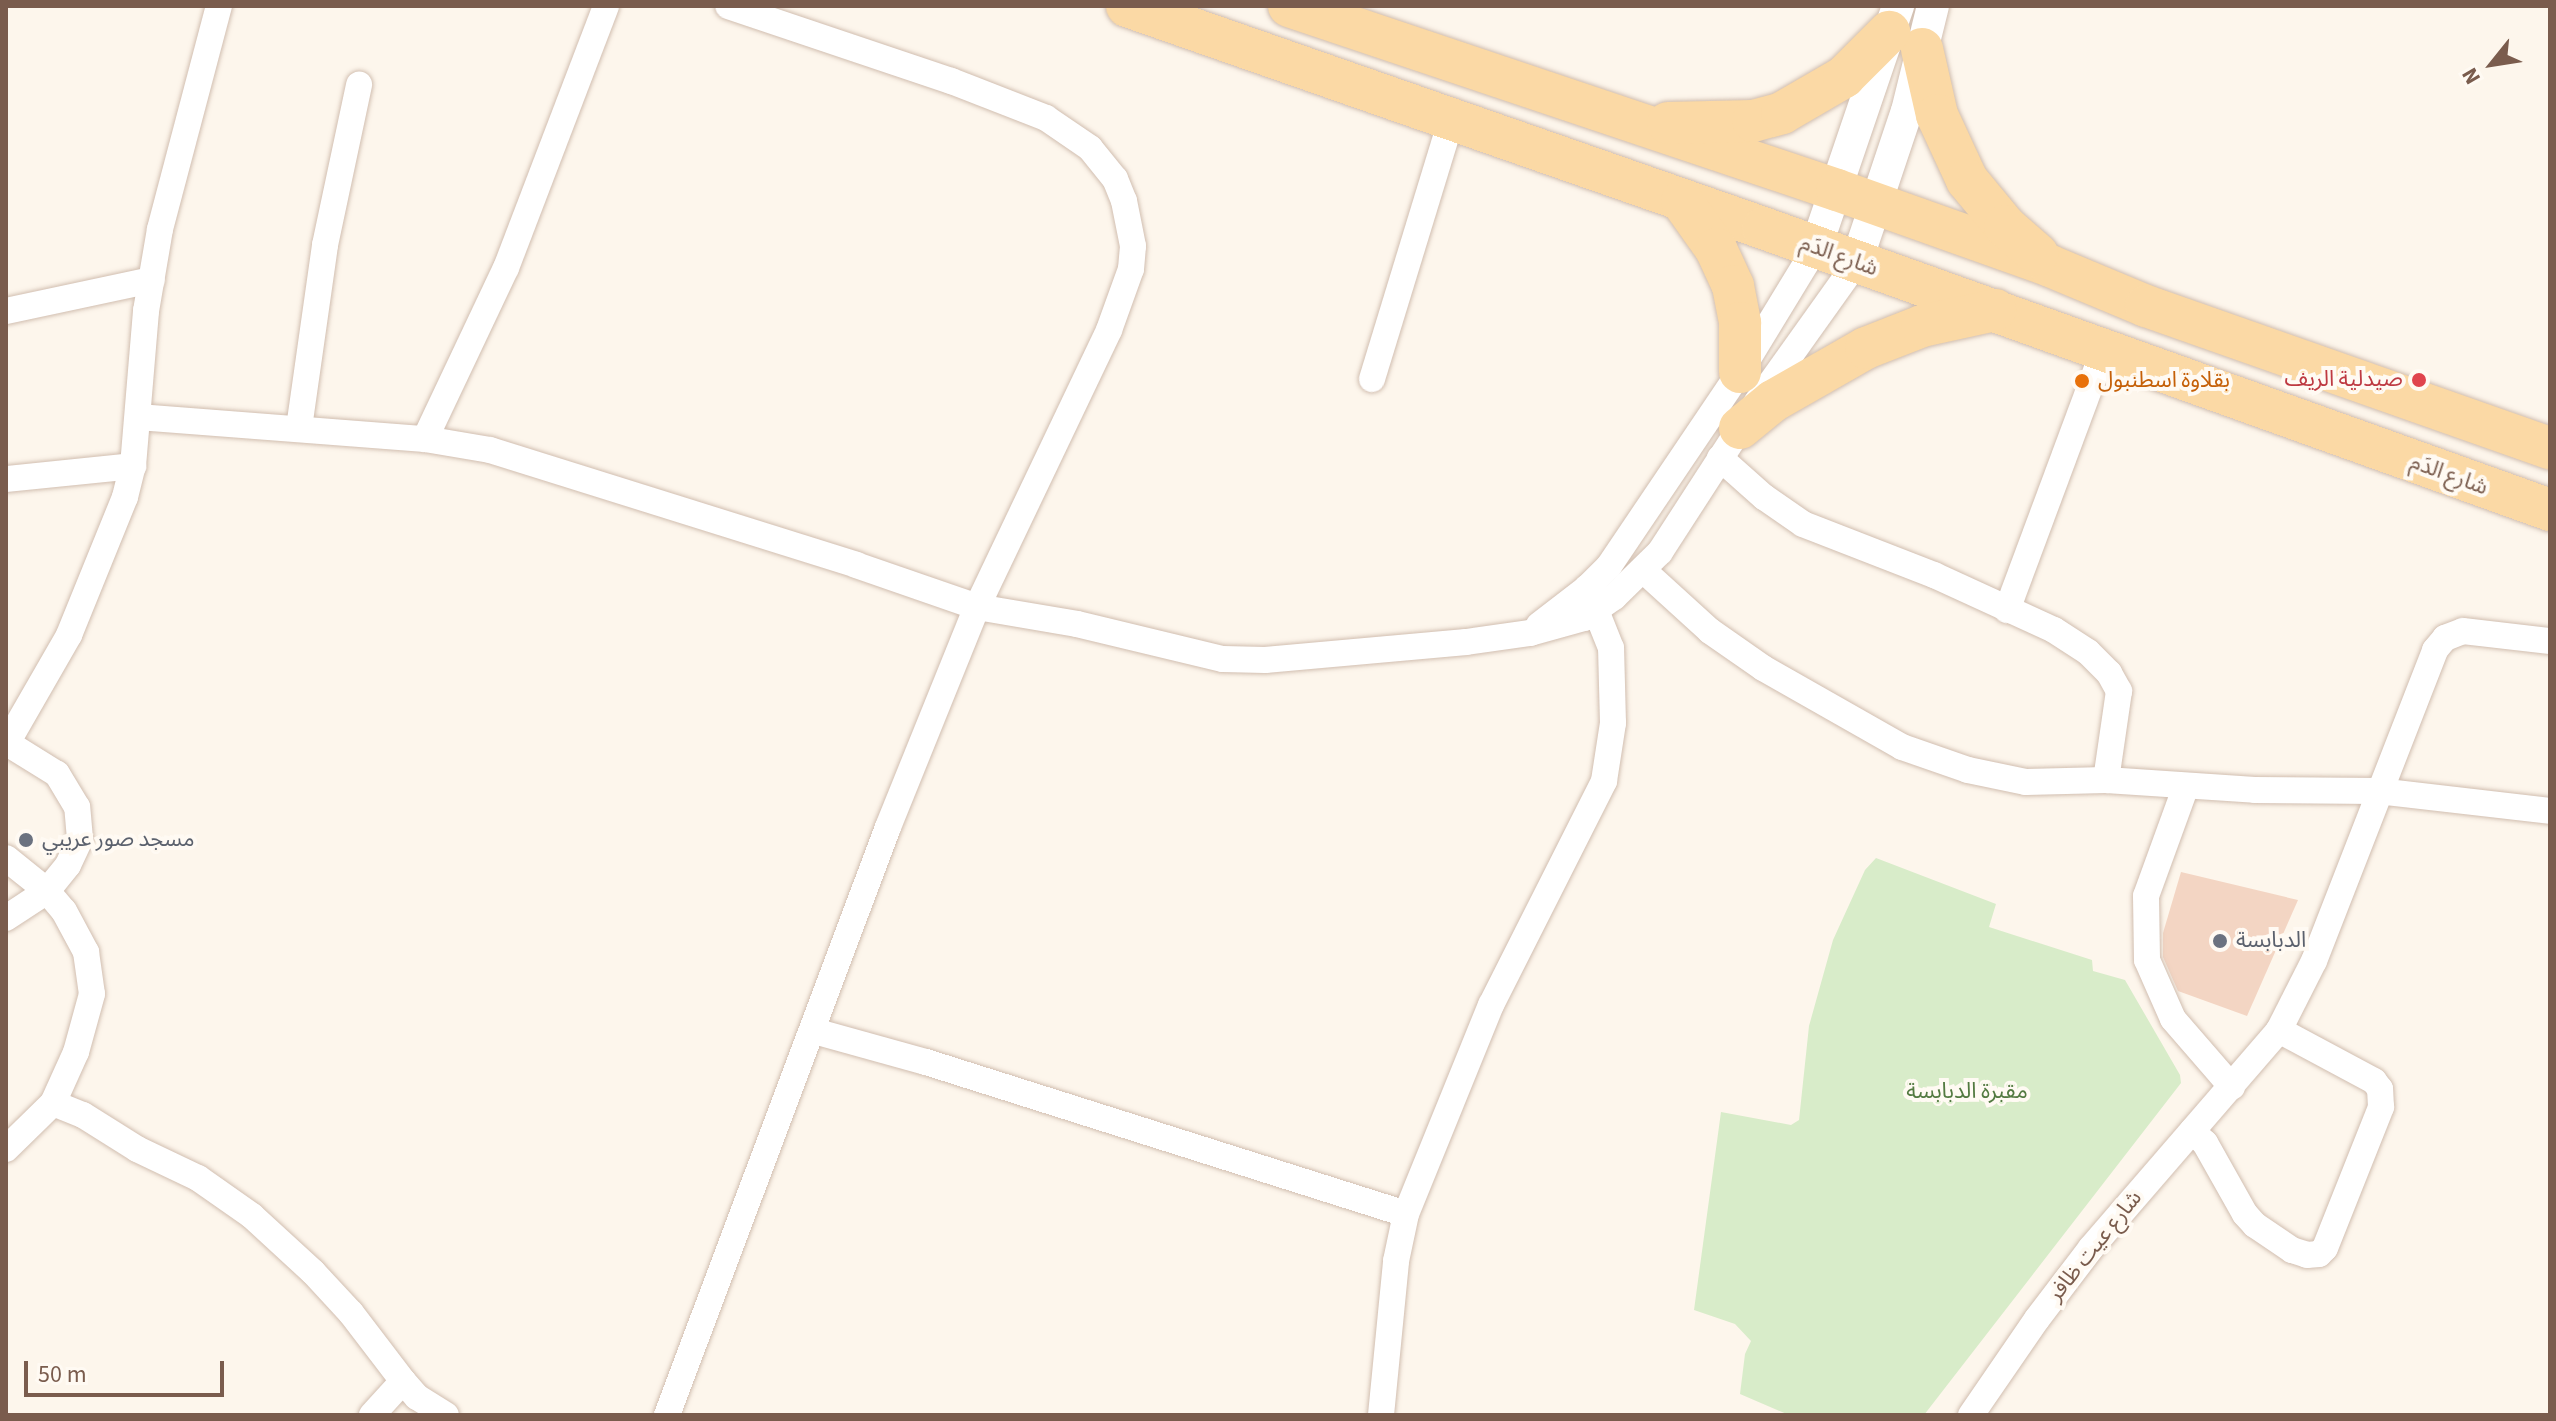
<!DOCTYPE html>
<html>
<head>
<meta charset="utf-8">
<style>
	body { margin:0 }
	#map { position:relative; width:2556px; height:1421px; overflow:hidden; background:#fdf6ec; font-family:"Source Sans 3","Noto Sans Arabic",sans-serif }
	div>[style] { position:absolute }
	.green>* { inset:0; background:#d8ecc9 }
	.building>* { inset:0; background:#f3d5c3 }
	.roads { filter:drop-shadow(0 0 2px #d1beb0) drop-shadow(0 0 2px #d1beb0) }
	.minor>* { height:26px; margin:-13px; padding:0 13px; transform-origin:13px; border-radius:13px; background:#fff }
	.tertiary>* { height:32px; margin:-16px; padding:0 16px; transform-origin:16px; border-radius:16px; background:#fff }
	.primary>* { height:42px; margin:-21px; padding:0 21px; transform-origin:21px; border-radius:21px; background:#fbd9a5 }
	.dots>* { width:22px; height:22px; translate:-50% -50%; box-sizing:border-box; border:4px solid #fffaf3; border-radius:50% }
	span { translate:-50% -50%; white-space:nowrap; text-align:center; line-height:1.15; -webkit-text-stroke:8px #fffaf3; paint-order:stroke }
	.street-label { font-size:22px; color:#7a5c4d }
	.health-label { font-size:22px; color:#be3a42 }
	.right { translate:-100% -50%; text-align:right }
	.food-label { font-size:22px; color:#c56008 }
	.left { translate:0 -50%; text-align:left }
	.worship-label { font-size:22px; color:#5b616d }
	.park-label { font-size:22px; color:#537a41 }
	.frame { position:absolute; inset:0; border:8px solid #7a5c4d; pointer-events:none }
	.north { position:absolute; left:2452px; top:24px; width:80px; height:80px; -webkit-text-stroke:6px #fffaf3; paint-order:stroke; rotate:240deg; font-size:22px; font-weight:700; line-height:32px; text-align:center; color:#7a5c4d }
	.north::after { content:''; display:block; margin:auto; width:28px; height:36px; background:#7a5c4d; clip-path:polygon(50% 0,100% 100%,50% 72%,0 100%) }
	.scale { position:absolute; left:24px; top:1361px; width:200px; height:36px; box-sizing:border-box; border:4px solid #7a5c4d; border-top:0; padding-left:10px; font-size:24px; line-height:28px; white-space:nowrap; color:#7a5c4d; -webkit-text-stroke:6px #fffaf3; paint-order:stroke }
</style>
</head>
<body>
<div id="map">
	<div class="green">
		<i style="clip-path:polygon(1876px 858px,1996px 904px,1989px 927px,2092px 960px,2093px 971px,2125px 980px,2180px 1075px,2181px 1083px,1924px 1415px,1789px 1415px,1740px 1394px,1745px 1354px,1751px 1341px,1735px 1324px,1694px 1310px,1721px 1112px,1791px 1125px,1799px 1120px,1809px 1026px,1833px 940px,1865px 870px)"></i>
	</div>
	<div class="building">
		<i style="clip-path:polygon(2181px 872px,2298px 900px,2247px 1016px,2178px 991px,2163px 957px,2163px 933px)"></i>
	</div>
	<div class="roads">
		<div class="minor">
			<i style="left:6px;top:311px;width:149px;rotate:-12deg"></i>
			<i style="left:1372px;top:379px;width:271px;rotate:-73deg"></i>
			<i style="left:138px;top:417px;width:288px;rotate:4.4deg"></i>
			<i style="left:425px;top:439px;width:66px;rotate:9.6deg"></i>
			<i style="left:490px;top:450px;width:384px;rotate:17.4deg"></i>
			<i style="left:856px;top:565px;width:128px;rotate:19.1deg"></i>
			<i style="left:977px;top:607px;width:307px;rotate:-64.5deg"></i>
			<i style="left:1109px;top:330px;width:65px;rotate:-70.2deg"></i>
			<i style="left:1131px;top:269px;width:23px;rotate:-85deg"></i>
			<i style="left:1133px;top:246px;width:46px;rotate:-101.3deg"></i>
			<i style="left:1124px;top:201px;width:24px;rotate:-112deg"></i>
			<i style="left:1115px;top:179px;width:40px;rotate:-129deg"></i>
			<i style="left:1090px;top:148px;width:53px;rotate:-145.7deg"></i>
			<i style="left:1046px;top:118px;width:102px;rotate:-158.7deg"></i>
			<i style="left:951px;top:81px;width:235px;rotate:-161.4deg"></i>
			<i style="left:299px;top:428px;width:185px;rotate:-81.9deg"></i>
			<i style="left:325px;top:245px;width:164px;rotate:-78deg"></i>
			<i style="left:425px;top:439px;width:189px;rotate:-64.7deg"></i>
			<i style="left:506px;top:268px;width:280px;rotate:-69.1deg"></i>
			<i style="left:1720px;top:458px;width:59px;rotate:41.6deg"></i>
			<i style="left:1764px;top:497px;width:47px;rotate:34.7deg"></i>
			<i style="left:1803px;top:524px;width:141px;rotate:21.3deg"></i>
			<i style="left:1934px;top:575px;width:132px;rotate:24.6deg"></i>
			<i style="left:2054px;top:630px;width:40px;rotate:32.9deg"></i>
			<i style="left:2088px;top:652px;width:30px;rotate:45deg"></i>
			<i style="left:2109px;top:673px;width:21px;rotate:61deg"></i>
			<i style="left:2119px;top:691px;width:90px;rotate:98.3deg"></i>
			<i style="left:6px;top:479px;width:128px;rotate:-5.8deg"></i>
			<i style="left:1643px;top:570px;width:91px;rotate:42.3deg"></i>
			<i style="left:1710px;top:631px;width:65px;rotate:34.9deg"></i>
			<i style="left:1763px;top:668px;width:160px;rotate:29.6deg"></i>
			<i style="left:1902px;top:747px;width:70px;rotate:19.2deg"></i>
			<i style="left:1968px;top:770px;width:59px;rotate:11.7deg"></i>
			<i style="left:2026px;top:782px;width:80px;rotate:-1.4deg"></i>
			<i style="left:2106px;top:780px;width:149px;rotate:3.8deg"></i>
			<i style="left:2255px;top:790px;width:123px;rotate:0.5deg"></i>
			<i style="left:2378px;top:791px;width:173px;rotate:6.6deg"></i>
			<i style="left:2007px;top:610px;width:278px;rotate:-69.6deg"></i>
			<i style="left:1539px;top:625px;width:61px;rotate:-37.6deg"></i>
			<i style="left:1587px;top:588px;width:31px;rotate:-45deg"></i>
			<i style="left:1609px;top:566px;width:234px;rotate:-56deg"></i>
			<i style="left:1740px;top:372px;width:146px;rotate:-58.7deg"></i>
			<i style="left:2186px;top:786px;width:117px;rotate:110deg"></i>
			<i style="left:2146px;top:896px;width:64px;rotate:89.1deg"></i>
			<i style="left:2147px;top:960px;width:64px;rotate:66.2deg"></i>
			<i style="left:2173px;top:1019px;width:90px;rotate:49.1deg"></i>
			<i style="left:6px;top:858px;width:53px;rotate:38.8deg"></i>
			<i style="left:47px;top:891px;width:26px;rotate:50deg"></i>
			<i style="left:64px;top:911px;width:47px;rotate:61.8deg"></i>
			<i style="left:86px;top:952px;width:42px;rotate:81.9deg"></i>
			<i style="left:92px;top:994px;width:60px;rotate:105.4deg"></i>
			<i style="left:76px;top:1052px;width:56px;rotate:114.3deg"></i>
			<i style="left:6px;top:918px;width:49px;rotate:-33.4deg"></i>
			<i style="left:47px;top:891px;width:33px;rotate:-51deg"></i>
			<i style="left:68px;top:865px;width:29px;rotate:-65deg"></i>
			<i style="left:80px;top:839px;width:32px;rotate:-95deg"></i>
			<i style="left:77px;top:807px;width:39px;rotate:-121deg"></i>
			<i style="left:57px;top:774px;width:59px;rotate:-148.2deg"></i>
			<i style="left:7px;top:743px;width:125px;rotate:-60.1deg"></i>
			<i style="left:69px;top:635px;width:149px;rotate:-67.9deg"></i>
			<i style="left:125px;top:497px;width:32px;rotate:-76deg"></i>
			<i style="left:133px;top:466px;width:156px;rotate:-85.2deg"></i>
			<i style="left:146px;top:311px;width:83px;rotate:-80.3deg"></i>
			<i style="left:160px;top:229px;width:231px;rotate:-75.2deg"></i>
			<i style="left:814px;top:1031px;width:116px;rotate:15.5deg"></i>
			<i style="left:926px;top:1062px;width:503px;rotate:17.57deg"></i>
			<i style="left:2192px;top:1131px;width:18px;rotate:43deg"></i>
			<i style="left:2205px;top:1143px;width:81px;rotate:60.6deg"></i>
			<i style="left:2245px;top:1214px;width:15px;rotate:48deg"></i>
			<i style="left:2255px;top:1225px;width:45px;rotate:34deg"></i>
			<i style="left:2292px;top:1250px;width:16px;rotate:18deg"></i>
			<i style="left:2307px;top:1255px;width:12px;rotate:-5deg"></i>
			<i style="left:2319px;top:1254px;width:8px;rotate:-45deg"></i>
			<i style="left:2325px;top:1248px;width:152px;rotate:-68.3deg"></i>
			<i style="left:2381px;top:1107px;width:18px;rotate:-93deg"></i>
			<i style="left:2380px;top:1089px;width:10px;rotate:-127deg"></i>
			<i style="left:2374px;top:1081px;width:108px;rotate:-151.8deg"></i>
			<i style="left:6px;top:1149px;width:66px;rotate:-44.4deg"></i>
			<i style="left:53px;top:1103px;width:32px;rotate:22deg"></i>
			<i style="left:83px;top:1115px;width:64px;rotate:32.2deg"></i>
			<i style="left:137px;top:1149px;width:68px;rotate:25.4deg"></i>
			<i style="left:198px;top:1178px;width:66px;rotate:35.1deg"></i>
			<i style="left:252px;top:1216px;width:83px;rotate:42.6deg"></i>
			<i style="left:313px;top:1272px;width:56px;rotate:47.2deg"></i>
			<i style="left:351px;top:1313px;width:86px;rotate:52.6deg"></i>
			<i style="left:403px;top:1381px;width:21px;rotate:49deg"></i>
			<i style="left:417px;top:1397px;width:34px;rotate:32deg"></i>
			<i style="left:372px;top:1415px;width:46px;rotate:-47.6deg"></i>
			<i style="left:667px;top:1415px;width:628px;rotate:-69.4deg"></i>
			<i style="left:888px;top:827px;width:237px;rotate:-68deg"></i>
			<i style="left:977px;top:607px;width:101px;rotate:9.6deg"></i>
			<i style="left:1077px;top:624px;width:150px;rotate:13.5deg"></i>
			<i style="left:1223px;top:659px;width:42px;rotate:1.4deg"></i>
			<i style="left:1265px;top:660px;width:202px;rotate:-5.1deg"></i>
			<i style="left:1466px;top:642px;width:65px;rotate:-8deg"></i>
			<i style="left:1530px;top:633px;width:56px;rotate:-15.5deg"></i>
			<i style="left:1584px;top:618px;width:37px;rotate:-35deg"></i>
			<i style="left:1614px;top:597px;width:64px;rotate:-44.4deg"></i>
			<i style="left:1660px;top:552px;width:179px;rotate:-57.1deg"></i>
			<i style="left:1757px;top:402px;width:171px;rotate:-54.5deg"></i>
			<i style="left:1381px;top:1415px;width:155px;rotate:-84.4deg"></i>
			<i style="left:1396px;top:1261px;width:48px;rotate:-78deg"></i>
			<i style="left:1406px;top:1214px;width:226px;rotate:-67.9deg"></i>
			<i style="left:1491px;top:1005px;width:251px;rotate:-63.2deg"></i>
			<i style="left:1604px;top:781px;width:59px;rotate:-81.2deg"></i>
			<i style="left:1613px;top:723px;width:75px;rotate:-91.5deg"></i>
			<i style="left:1611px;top:648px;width:65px;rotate:-111.8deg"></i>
			<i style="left:1971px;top:1415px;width:116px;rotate:-55.5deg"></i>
			<i style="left:2037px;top:1319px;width:89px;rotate:-52.7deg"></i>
			<i style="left:2091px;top:1248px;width:288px;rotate:-49.2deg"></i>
			<i style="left:2279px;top:1030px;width:77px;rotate:-63.1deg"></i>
			<i style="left:2314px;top:961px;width:334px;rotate:-68.7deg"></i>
			<i style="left:2435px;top:650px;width:16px;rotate:-50deg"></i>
			<i style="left:2445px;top:638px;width:19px;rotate:-21deg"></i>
			<i style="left:2463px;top:631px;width:88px;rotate:6.6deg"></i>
		</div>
		<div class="tertiary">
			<i style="left:1816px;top:247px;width:255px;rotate:-71.2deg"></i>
			<i style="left:1856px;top:263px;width:160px;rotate:-71.5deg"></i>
			<i style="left:1907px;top:111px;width:108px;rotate:-76.1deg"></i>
		</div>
		<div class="primary">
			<i style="left:1127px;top:6px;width:674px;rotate:19.24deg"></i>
			<i style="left:1763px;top:228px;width:836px;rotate:19.71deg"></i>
			<i style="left:1289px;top:6px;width:578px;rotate:18.56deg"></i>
			<i style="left:1837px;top:190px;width:226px;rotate:19.6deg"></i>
			<i style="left:2050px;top:266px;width:104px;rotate:22.6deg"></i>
			<i style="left:2146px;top:306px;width:428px;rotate:19.4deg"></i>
			<i style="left:1922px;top:49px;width:68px;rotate:77.2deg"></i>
			<i style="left:1937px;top:115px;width:72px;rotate:65.2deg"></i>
			<i style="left:1967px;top:180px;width:60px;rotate:50.4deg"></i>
			<i style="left:2005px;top:226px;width:43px;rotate:41.2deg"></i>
			<i style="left:1668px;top:123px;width:85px;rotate:-1.3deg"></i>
			<i style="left:1753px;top:121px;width:30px;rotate:-15deg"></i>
			<i style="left:1782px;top:113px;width:72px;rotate:-30.1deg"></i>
			<i style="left:1844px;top:77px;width:64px;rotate:-45deg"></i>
			<i style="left:1682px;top:201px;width:59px;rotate:54.7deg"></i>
			<i style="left:1716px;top:249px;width:41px;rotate:65.3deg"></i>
			<i style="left:1733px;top:286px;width:38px;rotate:79deg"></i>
			<i style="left:1740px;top:323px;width:49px;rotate:90deg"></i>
			<i style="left:1740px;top:428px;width:43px;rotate:-39.3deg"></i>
			<i style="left:1773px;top:401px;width:107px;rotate:-29.7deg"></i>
			<i style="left:1866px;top:348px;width:60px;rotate:-21.4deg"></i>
			<i style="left:1922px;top:326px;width:75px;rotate:-12.4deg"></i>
		</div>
	</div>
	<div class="dots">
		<i style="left:2419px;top:380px;background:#e0444e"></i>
		<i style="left:2082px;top:381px;background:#e8710a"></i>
		<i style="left:26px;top:840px;background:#6b7280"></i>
		<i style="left:2220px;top:941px;background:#6b7280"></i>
	</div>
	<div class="street-label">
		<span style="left:1839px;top:256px;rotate:20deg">شارع الدَم</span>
		<span style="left:2449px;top:475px;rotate:20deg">شارع الدَم</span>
		<span style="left:2095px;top:1246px;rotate:-51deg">شارع عيت ظافر</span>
	</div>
	<div class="health-label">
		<span class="right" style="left:2403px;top:380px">صيدلية الريف</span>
	</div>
	<div class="food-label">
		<span class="left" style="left:2098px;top:381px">بقلاوة اسطنبول</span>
	</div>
	<div class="worship-label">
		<span class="left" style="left:42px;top:840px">مسجد صور عريبي</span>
		<span class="left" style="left:2236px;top:941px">الدبابسة</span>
	</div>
	<div class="park-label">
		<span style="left:1967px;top:1092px">مقبرة الدبابسة</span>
	</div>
	<div class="frame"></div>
	<div class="north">N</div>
	<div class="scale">50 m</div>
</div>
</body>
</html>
